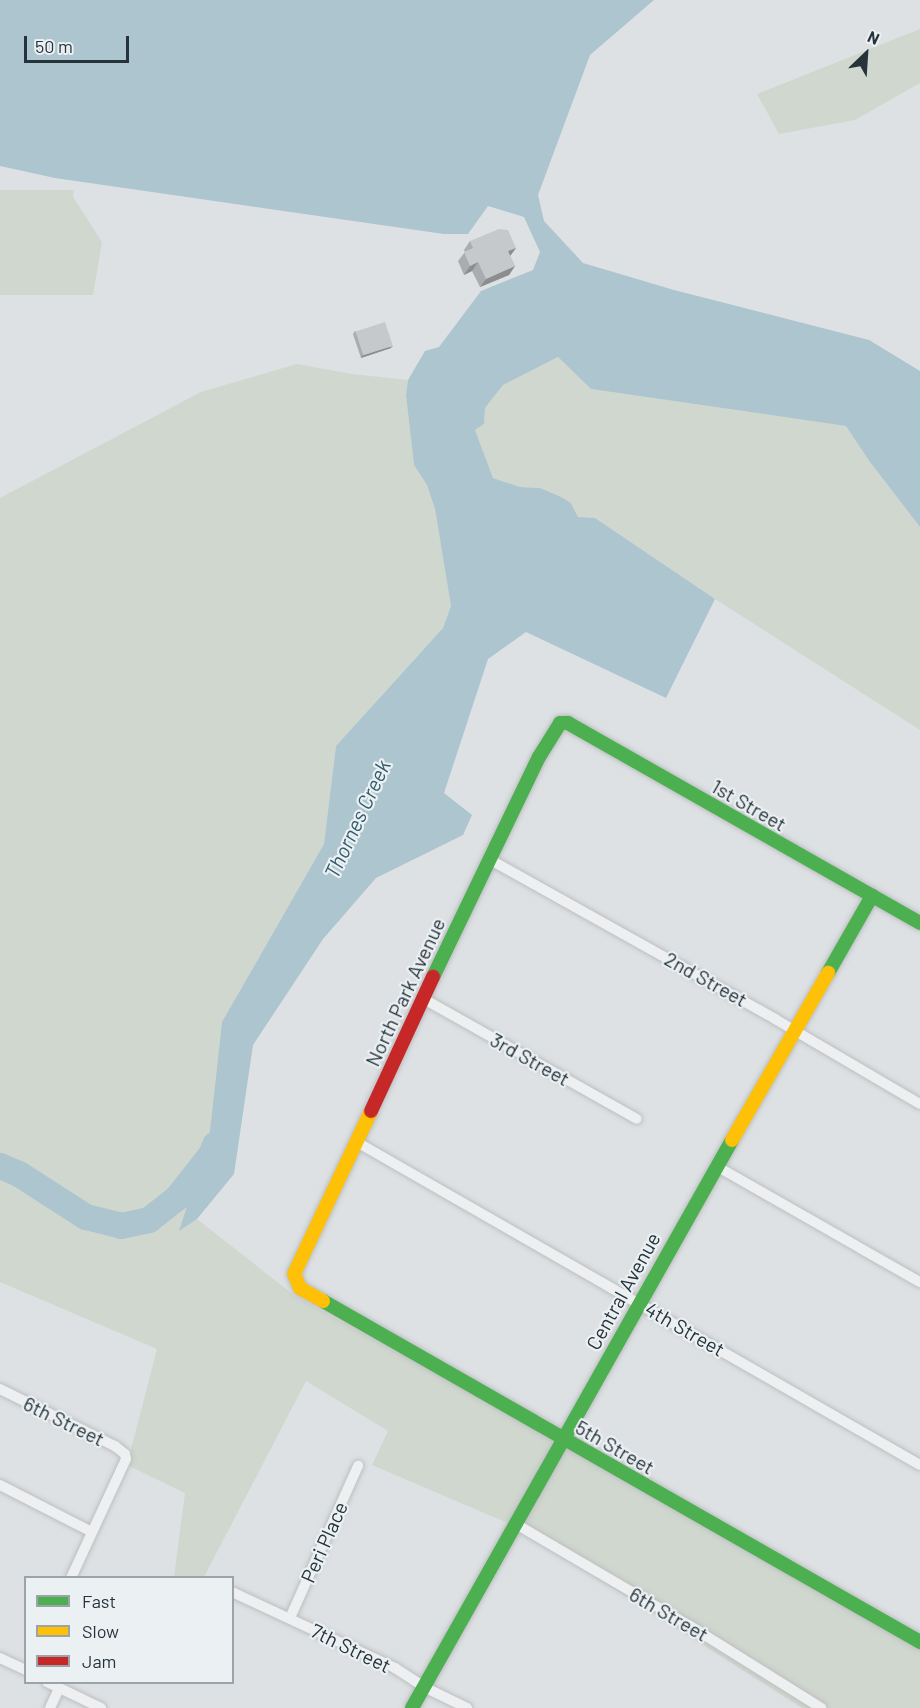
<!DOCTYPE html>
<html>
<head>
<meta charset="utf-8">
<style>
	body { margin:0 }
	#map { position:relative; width:920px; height:1708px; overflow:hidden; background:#dde1e3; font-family:Barlow,sans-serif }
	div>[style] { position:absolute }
	.green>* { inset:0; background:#d0d7ce }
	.water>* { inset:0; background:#acc5ce }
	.river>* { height:26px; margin:-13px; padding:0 13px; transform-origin:13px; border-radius:13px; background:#acc5ce }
	.roads { filter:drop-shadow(0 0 2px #bcbfc1) drop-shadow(0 0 2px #bcbfc1) }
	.street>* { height:10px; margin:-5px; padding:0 5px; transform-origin:5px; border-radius:5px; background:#edeff0 }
	.fast>* { height:14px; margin:-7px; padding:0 7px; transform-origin:7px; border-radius:7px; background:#4caf50 }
	.slow>* { height:14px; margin:-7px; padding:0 7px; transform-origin:7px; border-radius:7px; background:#ffc107 }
	.jam>* { height:14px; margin:-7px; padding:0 7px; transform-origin:7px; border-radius:7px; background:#c62828 }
	.wall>* { inset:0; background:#aaadaf }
	.shaded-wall>* { inset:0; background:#8b8d8e }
	.building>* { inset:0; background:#c6c9cb; transform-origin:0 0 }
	span { translate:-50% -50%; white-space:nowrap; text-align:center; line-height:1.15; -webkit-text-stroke:4.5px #ebf0f3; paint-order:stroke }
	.street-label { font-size:20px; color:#26333b }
	.water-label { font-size:21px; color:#325c6d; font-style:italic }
	.legend { position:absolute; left:24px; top:1576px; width:210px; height:108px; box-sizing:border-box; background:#ebf0f3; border:2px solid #9ca4a9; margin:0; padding:8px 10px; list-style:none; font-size:18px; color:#26333b }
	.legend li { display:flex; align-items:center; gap:12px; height:30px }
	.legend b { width:30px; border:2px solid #9ca4a9 }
	.north { position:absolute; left:836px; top:24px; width:60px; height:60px; -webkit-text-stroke:4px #ebf0f3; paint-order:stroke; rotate:25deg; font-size:16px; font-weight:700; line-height:24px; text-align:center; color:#26333b }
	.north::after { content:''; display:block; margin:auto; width:21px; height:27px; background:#26333b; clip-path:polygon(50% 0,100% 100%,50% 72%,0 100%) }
	.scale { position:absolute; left:24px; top:36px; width:105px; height:27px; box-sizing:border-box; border:3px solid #26333b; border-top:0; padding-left:8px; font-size:18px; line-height:21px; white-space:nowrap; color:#26333b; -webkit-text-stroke:4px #ebf0f3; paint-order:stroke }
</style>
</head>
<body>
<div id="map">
	<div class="green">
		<i style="clip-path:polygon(920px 29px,920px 83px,855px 120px,779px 134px,757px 94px)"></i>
		<i style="clip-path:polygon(0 190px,74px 190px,73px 197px,102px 242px,93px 295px,0 295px)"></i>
		<i style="clip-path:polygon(558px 357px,591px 389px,847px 426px,870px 462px,920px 527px,920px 730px,715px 599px,595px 518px,578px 517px,571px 503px,540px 488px,520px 487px,493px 478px,475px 430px,484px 424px,485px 408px,503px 385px)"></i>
		<i style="clip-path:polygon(297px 364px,352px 374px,408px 380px,406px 395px,414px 465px,427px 485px,435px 509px,451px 606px,443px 628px,336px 746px,324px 844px,222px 1022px,209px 1139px,180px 1230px,197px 1219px,295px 1296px,920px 1641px,920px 1708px,802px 1708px,517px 1527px,372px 1465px,388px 1431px,306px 1381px,204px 1577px,174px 1577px,185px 1493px,127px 1465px,157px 1349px,0 1282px,0 498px,201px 392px)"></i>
	</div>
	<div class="water">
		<i style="clip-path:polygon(0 0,654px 0,590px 55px,538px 195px,544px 221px,583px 263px,674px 290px,869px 340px,920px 371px,920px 527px,870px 462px,846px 426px,591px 389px,558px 357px,503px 385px,485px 408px,484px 424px,475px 430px,493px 478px,520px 487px,540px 488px,561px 497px,571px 503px,578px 517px,595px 518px,715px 599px,666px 698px,526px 632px,488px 659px,444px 793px,472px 815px,463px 835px,376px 878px,323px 939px,253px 1045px,234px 1174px,197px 1219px,179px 1231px,209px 1139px,222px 1022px,324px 844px,336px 746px,443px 628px,451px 606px,435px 509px,427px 485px,414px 465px,406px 395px,408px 380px,425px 351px,439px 347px,481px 291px,533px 270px,540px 252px,524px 217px,488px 206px,468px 234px,444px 234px,55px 178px,0 166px)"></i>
	</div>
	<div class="river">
		<i style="left:0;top:1166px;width:21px;rotate:23deg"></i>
		<i style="left:19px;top:1174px;width:80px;rotate:32.7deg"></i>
		<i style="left:86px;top:1217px;width:36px;rotate:14deg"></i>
		<i style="left:121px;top:1226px;width:29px;rotate:-12deg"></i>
		<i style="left:149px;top:1220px;width:36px;rotate:-38deg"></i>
		<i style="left:177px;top:1198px;width:55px;rotate:-51.7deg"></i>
		<i style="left:211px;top:1155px;width:11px;rotate:-68deg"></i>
	</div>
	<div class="roads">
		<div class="street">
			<i style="left:489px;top:859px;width:328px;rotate:29.2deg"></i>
			<i style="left:775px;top:1019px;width:168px;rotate:30.4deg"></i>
			<i style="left:424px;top:999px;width:244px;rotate:29.4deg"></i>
			<i style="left:355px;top:1141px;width:651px;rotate:29.83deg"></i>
			<i style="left:718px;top:1167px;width:232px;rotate:29.7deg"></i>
			<i style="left:0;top:1389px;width:128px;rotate:26.4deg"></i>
			<i style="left:115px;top:1446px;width:13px;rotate:39deg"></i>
			<i style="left:125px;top:1454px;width:5px;rotate:79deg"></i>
			<i style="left:126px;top:1459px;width:131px;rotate:114.8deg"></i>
			<i style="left:0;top:1485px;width:103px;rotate:27.1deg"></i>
			<i style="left:516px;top:1524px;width:202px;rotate:30.4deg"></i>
			<i style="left:690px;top:1626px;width:155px;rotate:32deg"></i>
			<i style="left:232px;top:1592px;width:180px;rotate:25deg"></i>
			<i style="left:395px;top:1668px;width:35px;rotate:33deg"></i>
			<i style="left:424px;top:1687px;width:48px;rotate:26deg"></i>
			<i style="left:290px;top:1618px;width:167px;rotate:-65.9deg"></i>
			<i style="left:0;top:1658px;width:29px;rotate:25deg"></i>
			<i style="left:47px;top:1682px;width:60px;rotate:25.7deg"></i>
			<i style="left:50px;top:1708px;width:21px;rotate:-65deg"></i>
		</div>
		<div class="fast">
			<i style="left:828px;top:973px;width:89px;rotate:-60.3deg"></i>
			<i style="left:433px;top:977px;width:244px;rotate:-64.3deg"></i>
			<i style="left:539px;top:757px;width:40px;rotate:-58deg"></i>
			<i style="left:560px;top:723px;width:8px"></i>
			<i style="left:568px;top:723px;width:405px;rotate:29.6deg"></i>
			<i style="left:323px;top:1301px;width:688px;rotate:29.73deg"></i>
			<i style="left:412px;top:1708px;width:652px;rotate:-60.6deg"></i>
		</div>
		<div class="slow">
			<i style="left:732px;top:1140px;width:193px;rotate:-60.1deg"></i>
			<i style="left:323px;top:1301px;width:26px;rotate:-151deg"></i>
			<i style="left:300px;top:1288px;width:15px;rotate:-113deg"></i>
			<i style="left:294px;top:1274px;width:180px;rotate:-64.7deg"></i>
		</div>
		<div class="jam">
			<i style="left:371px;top:1111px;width:148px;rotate:-65.2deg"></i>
		</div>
	</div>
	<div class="wall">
		<i style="clip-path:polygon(470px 241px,516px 248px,510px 256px,515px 266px,509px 275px,480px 287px,472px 271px,464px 275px,458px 261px,465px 252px,464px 250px)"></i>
		<i style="clip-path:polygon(355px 331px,391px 348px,361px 358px,353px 334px)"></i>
	</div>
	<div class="shaded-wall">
		<i style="clip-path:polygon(516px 248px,510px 256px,508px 251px)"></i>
		<i style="clip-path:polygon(478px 262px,472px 271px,464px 275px,470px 266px)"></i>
		<i style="clip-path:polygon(515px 266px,509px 275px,480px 287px,486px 279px)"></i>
		<i style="clip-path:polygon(393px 346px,391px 348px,361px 358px,363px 355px)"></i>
	</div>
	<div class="building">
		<i style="clip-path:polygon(499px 229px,508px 230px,516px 248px,508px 251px,515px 266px,486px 279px,478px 262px,470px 266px,464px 252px,473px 248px,470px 241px)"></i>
		<i style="left:385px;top:322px;width:25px;height:31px;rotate:72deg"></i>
	</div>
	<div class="street-label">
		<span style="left:749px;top:805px;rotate:30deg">1st Street</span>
		<span style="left:706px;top:979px;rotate:29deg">2nd Street</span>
		<span style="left:405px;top:992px;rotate:-65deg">North Park Avenue</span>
		<span style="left:530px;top:1059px;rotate:29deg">3rd Street</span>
		<span style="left:623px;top:1291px;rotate:-61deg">Central Avenue</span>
		<span style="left:685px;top:1329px;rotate:30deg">4th Street</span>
		<span style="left:64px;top:1421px;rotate:26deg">6th Street</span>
		<span style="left:615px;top:1447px;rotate:30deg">5th Street</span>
		<span style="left:324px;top:1542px;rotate:-66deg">Peri Place</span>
		<span style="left:669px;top:1614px;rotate:30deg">6th Street</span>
		<span style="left:351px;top:1648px;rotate:26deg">7th Street</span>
	</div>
	<div class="water-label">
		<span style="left:357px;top:819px;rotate:-65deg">Thornes Creek</span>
	</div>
	<ul class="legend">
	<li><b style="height:8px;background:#4caf50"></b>Fast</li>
	<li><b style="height:8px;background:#ffc107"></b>Slow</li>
	<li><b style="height:8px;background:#c62828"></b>Jam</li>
	</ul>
	<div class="north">N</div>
	<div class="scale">50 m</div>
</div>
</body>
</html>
